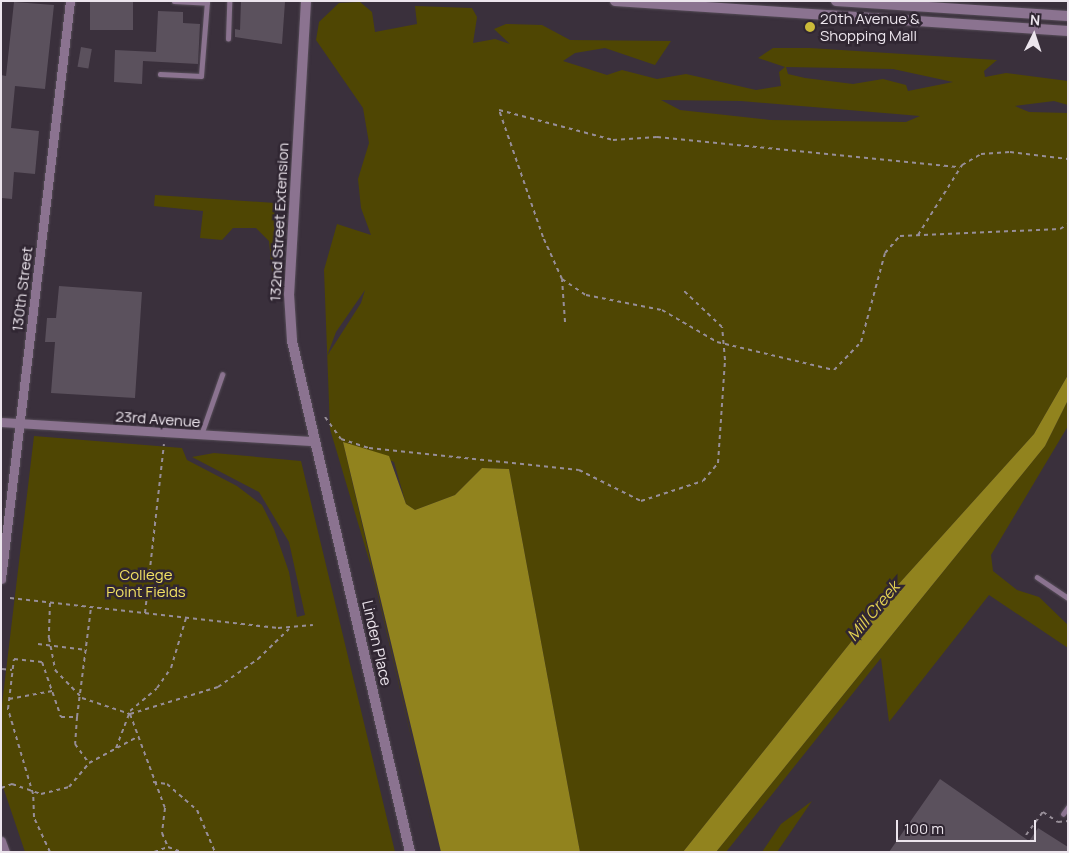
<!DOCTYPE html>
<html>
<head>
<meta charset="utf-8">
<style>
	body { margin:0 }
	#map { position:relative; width:1069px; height:853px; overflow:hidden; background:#3a303c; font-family:Manrope,sans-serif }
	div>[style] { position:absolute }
	.green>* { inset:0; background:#4f4603 }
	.water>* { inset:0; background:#91831e }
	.building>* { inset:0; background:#5b515d; transform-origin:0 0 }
	.path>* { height:2px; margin-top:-1px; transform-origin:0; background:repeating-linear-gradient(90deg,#978e98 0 4px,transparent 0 8px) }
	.roads { filter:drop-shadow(0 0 1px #564d58) drop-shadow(0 0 1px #564d58) }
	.service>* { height:4.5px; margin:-2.25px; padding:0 2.25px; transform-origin:2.25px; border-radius:2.25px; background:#8b7390 }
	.minor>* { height:9px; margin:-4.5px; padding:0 4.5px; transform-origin:4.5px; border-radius:4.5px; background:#8b7390 }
	.tertiary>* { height:10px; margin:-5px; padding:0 5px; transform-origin:5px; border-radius:5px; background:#8b7390 }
	.dots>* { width:14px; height:14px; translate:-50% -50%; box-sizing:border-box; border:2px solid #302632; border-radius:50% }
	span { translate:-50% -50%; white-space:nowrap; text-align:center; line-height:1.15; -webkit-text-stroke:5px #302632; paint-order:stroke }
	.poi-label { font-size:15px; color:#ece5ed }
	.left { translate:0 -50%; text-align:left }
	.street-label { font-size:15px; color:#ece5ed }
	.park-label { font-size:15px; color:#f2e163 }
	.water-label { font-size:16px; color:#e3d152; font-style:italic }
	.frame { position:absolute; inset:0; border:2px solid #ece5ed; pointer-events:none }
	.north { position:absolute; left:1009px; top:10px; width:50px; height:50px; -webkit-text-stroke:4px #302632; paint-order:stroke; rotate:4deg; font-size:14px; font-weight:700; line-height:20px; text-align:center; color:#ece5ed }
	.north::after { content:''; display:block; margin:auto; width:18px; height:22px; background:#ece5ed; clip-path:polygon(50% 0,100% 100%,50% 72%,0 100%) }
	.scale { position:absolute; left:896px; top:820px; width:140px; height:22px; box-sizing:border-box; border:2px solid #ece5ed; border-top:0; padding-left:6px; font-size:15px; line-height:18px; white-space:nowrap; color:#ece5ed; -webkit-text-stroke:4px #302632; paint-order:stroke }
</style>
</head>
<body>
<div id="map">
	<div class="green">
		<i style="clip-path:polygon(evenodd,360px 2px,372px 12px,375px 32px,417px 24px,415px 6px,472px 8px,477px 17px,473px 43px,495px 39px,510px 44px,494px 29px,506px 24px,542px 25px,570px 40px,671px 41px,655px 65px,605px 48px,575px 53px,563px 61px,607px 75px,622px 70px,657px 79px,686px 74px,756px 90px,781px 86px,779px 72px,785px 67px,758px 58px,773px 48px,810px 48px,997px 60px,984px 71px,985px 77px,1006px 73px,1068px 81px,1068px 105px,1054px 101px,1015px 106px,1029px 112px,1068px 113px,1068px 375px,1034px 434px,887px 597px,683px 852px,580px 852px,509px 469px,482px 468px,455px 495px,415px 510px,406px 504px,394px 462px,343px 442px,438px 852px,372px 570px,330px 429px,324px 270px,337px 224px,371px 235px,361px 208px,358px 179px,369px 143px,363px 108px,316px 40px,319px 22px,339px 3px,360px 2px,786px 67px,893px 69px,953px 82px,908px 91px,906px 85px,883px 79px,853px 84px,805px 78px,788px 74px,786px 67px,360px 2px,661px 100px,741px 101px,920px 116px,906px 122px,770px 120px,680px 110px,661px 100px,360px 2px,365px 290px,361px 303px,327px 356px,336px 332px,365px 290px)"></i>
		<i style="clip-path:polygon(155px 195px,275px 203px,273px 281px,269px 241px,256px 228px,233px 228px,222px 240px,200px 238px,203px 211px,154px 206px)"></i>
		<i style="clip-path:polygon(1068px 400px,1068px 426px,991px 555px,993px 571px,1017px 590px,1039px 597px,1068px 625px,1068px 648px,989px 595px,889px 722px,881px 658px,726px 852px,716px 852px,1045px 446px)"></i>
		<i style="clip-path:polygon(34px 436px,182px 448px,187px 460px,237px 486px,262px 505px,274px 529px,289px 572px,297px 617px,305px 615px,289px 542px,259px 492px,192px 457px,214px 453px,301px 461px,395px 852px,25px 852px,1px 781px,1px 713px)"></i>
		<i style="clip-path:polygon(812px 801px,777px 852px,762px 852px,781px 824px)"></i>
	</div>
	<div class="water">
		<i style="clip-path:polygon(1068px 375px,1068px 400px,1045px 446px,912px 610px,716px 852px,683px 852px,887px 597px,1034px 434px)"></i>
		<i style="clip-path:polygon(343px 442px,389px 456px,406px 504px,415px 510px,455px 495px,482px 468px,509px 469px,580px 852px,441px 852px)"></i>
	</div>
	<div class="building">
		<i style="left:90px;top:1px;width:43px;height:29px"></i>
		<i style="clip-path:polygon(241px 1px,285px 2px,282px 44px,235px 37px,235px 29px,240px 30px)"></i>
		<i style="clip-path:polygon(14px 2px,54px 5px,45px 89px,15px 86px,11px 128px,39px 131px,35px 174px,14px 172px,12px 199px,2px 198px,1px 75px,6px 76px)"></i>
		<i style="clip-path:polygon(158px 11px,183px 12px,183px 23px,200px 24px,198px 64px,143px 61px,142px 84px,114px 82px,115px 50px,156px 52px)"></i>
		<i style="left:81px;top:47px;width:11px;height:20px;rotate:10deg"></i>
		<i style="clip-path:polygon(59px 286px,142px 292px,135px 398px,51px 393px,55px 342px,45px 342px,47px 318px,56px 318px)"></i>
		<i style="clip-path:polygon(940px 779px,1029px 841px,1038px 828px,1068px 847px,1068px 852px,889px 852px)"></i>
	</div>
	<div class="path">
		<i style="left:918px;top:235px;width:83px;rotate:-57.8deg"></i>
		<i style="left:962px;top:165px;width:22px;rotate:-30deg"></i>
		<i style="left:981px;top:154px;width:29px;rotate:-4deg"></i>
		<i style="left:1010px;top:152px;width:58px;rotate:6.9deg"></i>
		<i style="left:562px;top:279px;width:29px;rotate:34deg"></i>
		<i style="left:586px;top:295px;width:77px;rotate:11.2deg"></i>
		<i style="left:662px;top:310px;width:64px;rotate:30.2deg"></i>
		<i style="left:717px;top:342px;width:120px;rotate:13.5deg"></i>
		<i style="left:834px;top:370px;width:39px;rotate:-46deg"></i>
		<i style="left:861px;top:342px;width:92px;rotate:-74.9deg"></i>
		<i style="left:885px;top:253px;width:23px;rotate:-49deg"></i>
		<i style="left:900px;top:236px;width:160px;rotate:-2.5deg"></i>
		<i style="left:1060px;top:229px;width:9px;rotate:-32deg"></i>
		<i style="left:565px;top:322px;width:43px;rotate:-94deg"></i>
		<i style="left:562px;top:279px;width:46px;rotate:-114.3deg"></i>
		<i style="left:543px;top:237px;width:134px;rotate:-109.1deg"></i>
		<i style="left:499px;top:110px;width:118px;rotate:14.7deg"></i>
		<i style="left:613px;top:140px;width:44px;rotate:-3.9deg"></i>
		<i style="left:657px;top:137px;width:304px;rotate:5.7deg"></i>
		<i style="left:325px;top:417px;width:27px;rotate:54deg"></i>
		<i style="left:341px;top:439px;width:29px;rotate:18deg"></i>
		<i style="left:369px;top:448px;width:211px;rotate:6deg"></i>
		<i style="left:579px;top:470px;width:69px;rotate:26.6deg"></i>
		<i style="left:641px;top:501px;width:65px;rotate:-17.9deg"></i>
		<i style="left:703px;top:481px;width:23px;rotate:-50deg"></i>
		<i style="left:718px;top:463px;width:103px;rotate:-86.1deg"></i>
		<i style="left:725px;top:360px;width:33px;rotate:-95deg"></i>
		<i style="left:722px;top:327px;width:55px;rotate:-136.5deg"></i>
		<i style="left:10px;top:598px;width:270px;rotate:6.4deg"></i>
		<i style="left:278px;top:628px;width:35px;rotate:-5deg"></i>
		<i style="left:50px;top:603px;width:35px;rotate:92deg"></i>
		<i style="left:49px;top:638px;width:33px;rotate:79deg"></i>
		<i style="left:55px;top:670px;width:39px;rotate:46deg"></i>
		<i style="left:82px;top:698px;width:51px;rotate:18.4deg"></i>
		<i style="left:130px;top:714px;width:100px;rotate:69.6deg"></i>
		<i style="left:165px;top:808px;width:25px;rotate:97deg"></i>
		<i style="left:162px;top:833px;width:15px;rotate:67deg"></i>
		<i style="left:168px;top:847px;width:15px;rotate:20deg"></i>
		<i style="left:145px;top:613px;width:170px;rotate:-83.6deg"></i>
		<i style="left:38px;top:644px;width:49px;rotate:7deg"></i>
		<i style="left:2px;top:669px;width:10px;rotate:6deg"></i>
		<i style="left:9px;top:699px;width:44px;rotate:-10.5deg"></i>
		<i style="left:130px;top:714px;width:92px;rotate:-17.1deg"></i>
		<i style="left:218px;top:687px;width:49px;rotate:-35deg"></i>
		<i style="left:258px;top:659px;width:43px;rotate:-44.1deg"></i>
		<i style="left:77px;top:717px;width:110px;rotate:-82.7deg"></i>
		<i style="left:116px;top:748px;width:40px;rotate:-69deg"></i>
		<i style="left:130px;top:711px;width:35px;rotate:-40deg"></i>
		<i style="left:157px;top:688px;width:24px;rotate:-55deg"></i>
		<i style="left:171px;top:668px;width:52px;rotate:-73.3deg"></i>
		<i style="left:153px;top:782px;width:14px;rotate:8deg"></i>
		<i style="left:167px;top:784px;width:40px;rotate:41deg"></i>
		<i style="left:197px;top:810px;width:46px;rotate:66.8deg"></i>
		<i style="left:1px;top:788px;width:12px;rotate:-20deg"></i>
		<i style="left:12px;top:784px;width:31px;rotate:19deg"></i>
		<i style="left:41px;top:794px;width:29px;rotate:-14deg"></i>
		<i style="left:69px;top:787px;width:31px;rotate:-50deg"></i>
		<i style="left:89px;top:763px;width:55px;rotate:-28.4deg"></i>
		<i style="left:1026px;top:835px;width:29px;rotate:-54deg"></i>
		<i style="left:1043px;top:812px;width:18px;rotate:34deg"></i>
		<i style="left:1058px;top:822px;width:10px;rotate:-6deg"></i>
		<i style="left:50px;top:852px;width:38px;rotate:-115deg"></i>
		<i style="left:34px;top:817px;width:23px;rotate:-92deg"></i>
		<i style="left:33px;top:794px;width:89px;rotate:-106.4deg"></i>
		<i style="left:8px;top:709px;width:50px;rotate:-83.2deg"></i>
		<i style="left:14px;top:659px;width:28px;rotate:6deg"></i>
		<i style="left:42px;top:662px;width:58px;rotate:70.9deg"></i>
		<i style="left:61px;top:717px;width:16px"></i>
		<i style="left:77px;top:717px;width:27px;rotate:94deg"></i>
		<i style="left:75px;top:744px;width:24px;rotate:54deg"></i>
		<i style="left:154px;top:852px;width:15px;rotate:-20deg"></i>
	</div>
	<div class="roads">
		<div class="service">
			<i style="left:174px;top:1px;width:33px;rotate:3deg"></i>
			<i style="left:228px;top:39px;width:38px;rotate:-88deg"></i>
			<i style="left:160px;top:74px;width:41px;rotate:2.8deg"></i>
			<i style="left:201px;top:76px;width:75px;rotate:-85.4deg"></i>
			<i style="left:201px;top:435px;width:64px;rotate:-70.7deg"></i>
			<i style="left:1037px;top:577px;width:37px;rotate:34deg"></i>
			<i style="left:1063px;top:814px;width:9px;rotate:-54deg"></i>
		</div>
		<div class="minor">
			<i style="left:1px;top:422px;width:314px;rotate:3.5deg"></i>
			<i style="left:1px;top:579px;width:582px;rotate:-83.19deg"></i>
			<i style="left:1px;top:841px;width:12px;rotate:70deg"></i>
		</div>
		<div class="tertiary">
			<i style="left:306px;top:1px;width:293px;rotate:93.3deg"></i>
			<i style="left:289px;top:294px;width:47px;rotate:86.3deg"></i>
			<i style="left:292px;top:341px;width:524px;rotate:77deg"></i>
			<i style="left:615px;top:1px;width:454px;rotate:3.8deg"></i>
			<i style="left:836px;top:1px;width:232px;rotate:3.7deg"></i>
		</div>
	</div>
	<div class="dots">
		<i style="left:810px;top:27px;background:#cbba39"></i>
	</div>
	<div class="poi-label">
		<span class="left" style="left:820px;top:27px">20th Avenue &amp;<br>Shopping Mall</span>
	</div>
	<div class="street-label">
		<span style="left:279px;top:222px;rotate:-87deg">132nd Street Extension</span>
		<span style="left:22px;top:289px;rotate:-83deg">130th Street</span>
		<span style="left:158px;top:419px;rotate:4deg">23rd Avenue</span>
		<span style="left:377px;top:643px;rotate:77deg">Linden Place</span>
	</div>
	<div class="park-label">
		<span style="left:146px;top:583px">College<br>Point Fields</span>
	</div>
	<div class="water-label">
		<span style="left:873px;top:611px;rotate:-50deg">Mill Creek</span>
	</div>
	<div class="frame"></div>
	<div class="north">N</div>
	<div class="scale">100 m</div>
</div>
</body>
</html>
